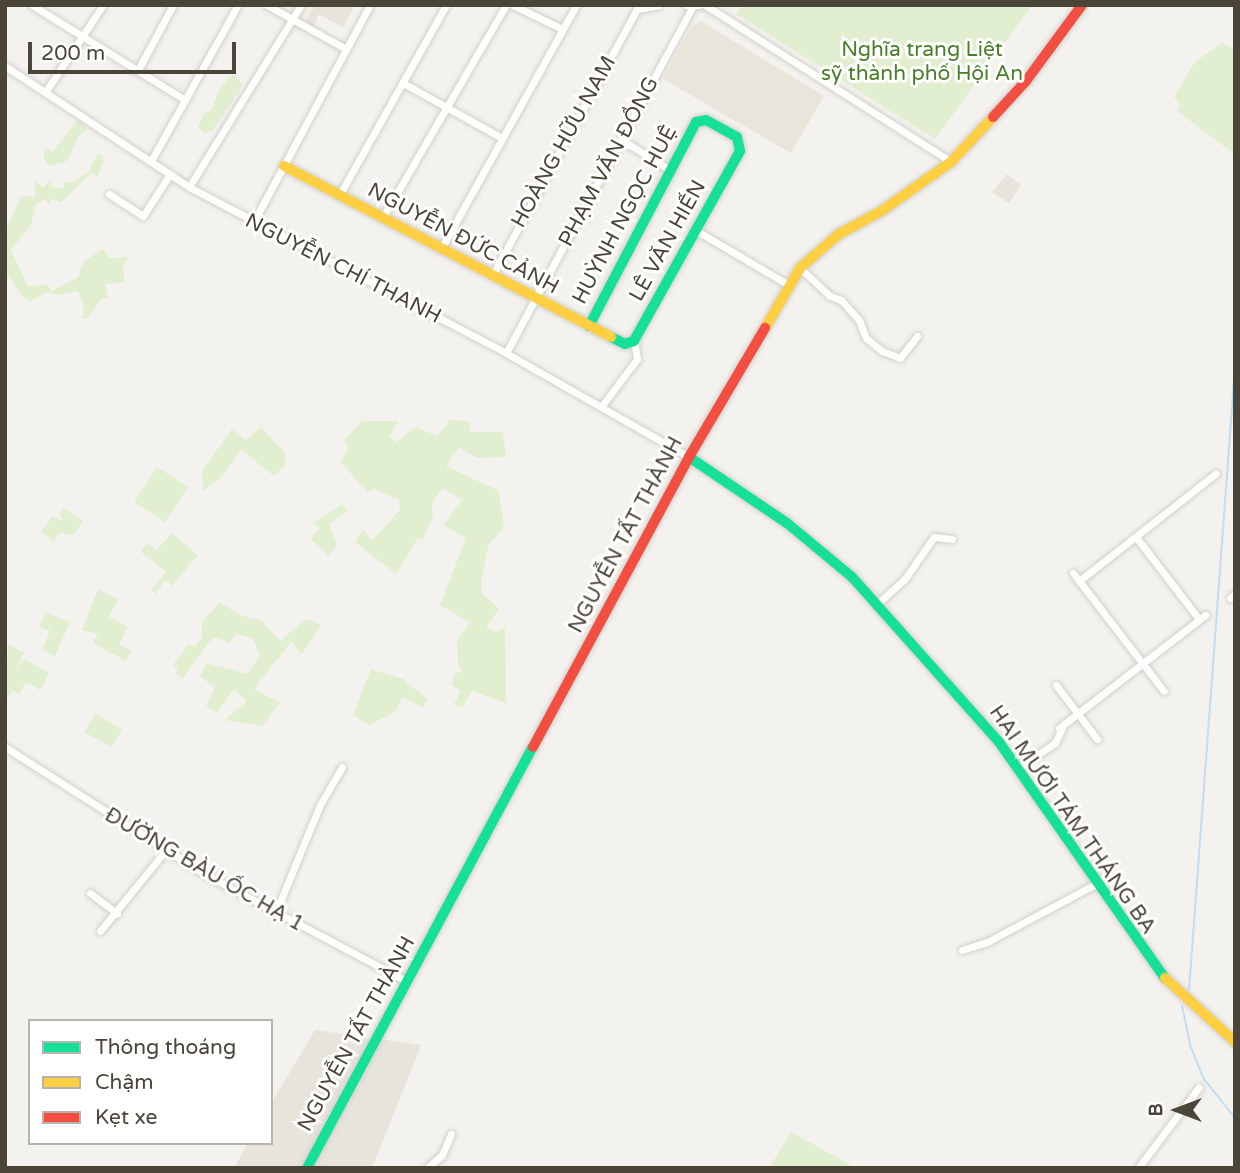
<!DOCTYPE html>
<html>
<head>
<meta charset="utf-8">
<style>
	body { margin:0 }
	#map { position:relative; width:1240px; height:1173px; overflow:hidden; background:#f4f2ee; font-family:"Varela Round",sans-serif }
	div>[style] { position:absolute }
	.residential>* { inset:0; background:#e7e4dc }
	.education>* { inset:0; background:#eae5da }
	.green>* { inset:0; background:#e1eecf; transform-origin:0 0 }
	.stream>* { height:2px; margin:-1px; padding:0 1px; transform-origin:1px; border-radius:1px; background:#c0ddf1 }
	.roads { filter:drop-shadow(0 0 2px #d2d0cb) drop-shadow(0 0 2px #d2d0cb) }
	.street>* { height:7px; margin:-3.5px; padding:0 3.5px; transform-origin:3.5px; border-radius:3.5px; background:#fdfdfc }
	.fast>* { height:10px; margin:-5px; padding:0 5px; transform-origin:5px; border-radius:5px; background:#16e098 }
	.slow>* { height:10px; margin:-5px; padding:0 5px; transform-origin:5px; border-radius:5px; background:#ffcf43 }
	.jam>* { height:10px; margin:-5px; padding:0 5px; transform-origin:5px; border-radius:5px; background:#f24e42 }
	span { translate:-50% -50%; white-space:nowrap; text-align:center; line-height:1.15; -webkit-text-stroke:6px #fff; paint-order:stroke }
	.park-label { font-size:21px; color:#4a7f2a }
	.street-label { font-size:21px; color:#4b4439 }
	.frame { position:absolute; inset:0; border:7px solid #4b4439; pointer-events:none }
	.legend { position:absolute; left:28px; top:1019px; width:245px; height:126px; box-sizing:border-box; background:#fff; border:2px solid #b7b4b0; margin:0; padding:9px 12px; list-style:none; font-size:21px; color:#4b4439 }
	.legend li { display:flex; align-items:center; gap:14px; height:35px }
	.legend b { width:35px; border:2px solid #b7b4b0 }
	.north { position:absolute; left:1142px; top:1075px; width:70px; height:70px; -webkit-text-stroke:5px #fff; paint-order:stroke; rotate:270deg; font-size:19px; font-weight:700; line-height:28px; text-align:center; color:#4b4439 }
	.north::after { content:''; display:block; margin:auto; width:24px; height:32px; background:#4b4439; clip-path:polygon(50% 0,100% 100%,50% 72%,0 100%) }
	.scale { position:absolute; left:28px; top:42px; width:208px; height:32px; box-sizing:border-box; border:4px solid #4b4439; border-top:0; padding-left:9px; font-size:21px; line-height:24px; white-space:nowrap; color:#4b4439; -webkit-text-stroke:5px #fff; paint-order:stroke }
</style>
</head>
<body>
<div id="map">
	<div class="residential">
		<i style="clip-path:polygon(314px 5px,355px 5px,343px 28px,319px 14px,313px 28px,306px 21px)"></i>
		<i style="clip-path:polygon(1007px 174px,1021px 185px,1009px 203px,992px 192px)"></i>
		<i style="clip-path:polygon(315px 1030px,421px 1045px,372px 1168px,234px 1168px,248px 1143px,271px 1143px,271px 1104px)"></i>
	</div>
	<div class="education">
		<i style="clip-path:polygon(701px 21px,824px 96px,791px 153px,663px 79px,691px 27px)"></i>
	</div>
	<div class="green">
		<i style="clip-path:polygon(742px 5px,1032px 5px,935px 139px,736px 14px)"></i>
		<i style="clip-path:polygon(1222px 43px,1235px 50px,1233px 153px,1177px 111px,1180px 104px,1174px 97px,1195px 62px)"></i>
		<i style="clip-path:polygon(233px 74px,243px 85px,212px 131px,204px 133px,198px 127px,203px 115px,212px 109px,219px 89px)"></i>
		<i style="clip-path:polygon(82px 121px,87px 131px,79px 135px,67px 161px,49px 166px,43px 157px,46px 148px,52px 152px,76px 122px)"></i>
		<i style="clip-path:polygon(97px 155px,103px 155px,103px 162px,98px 176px,91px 173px,61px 202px,52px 199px,49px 204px,45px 199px,36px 204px,31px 225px,11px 250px,28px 286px,47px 285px,52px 291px,78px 277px,83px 262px,103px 249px,110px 258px,129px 257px,123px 266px,125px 282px,105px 284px,108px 299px,103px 297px,87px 319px,82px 318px,84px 306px,78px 291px,57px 295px,47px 292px,30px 302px,22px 296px,5px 272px,5px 233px,21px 196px,35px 197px,35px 181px,43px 188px,50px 180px,53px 188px,62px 188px,65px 182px,72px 183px,88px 172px)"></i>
		<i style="clip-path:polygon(450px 420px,469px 421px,470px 432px,503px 432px,506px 457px,477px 458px,459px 448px,446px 466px,499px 491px,504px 526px,488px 546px,481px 582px,482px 593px,499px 609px,486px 627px,497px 632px,505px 627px,506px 703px,472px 691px,462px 708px,454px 704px,461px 691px,452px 685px,454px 674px,463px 671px,458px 664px,457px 639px,470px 623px,440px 605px,466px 538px,443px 525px,462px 500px,442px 488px,432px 504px,433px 518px,422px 540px,418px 538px,396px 574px,355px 542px,363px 529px,372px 541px,400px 510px,399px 500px,375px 489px,368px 492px,340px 462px,348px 449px,344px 440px,362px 421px,398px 421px,389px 436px,396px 442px,415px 427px,437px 436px)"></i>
		<i style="clip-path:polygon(261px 427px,285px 453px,285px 465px,274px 476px,241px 449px,221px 478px,203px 491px,202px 471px,232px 429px,246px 440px)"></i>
		<i style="left:157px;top:467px;width:37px;height:42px;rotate:33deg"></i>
		<i style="clip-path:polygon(342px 504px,348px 511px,329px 524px,337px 546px,328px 555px,311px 539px,320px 528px,313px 523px)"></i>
		<i style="clip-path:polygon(64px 508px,83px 521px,73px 535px,60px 533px,54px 541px,41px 532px,52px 517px,63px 521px,60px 513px)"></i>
		<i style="clip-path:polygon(172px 533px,198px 555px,172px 586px,165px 580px,156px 594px,151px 590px,166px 572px,141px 552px,146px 543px,155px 548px,153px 554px)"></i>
		<i style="clip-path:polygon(98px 589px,118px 599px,109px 617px,128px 627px,119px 644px,131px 651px,126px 661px,93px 643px,98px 634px,82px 630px)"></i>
		<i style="clip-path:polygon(220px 602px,239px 615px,262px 621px,280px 641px,306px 619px,321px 625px,302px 654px,291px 642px,254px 689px,280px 703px,262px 726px,225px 720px,247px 701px,234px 689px,217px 713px,206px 706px,215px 688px,200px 676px,206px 663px,247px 674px,260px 656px,253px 638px,236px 634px,229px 643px,213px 637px,182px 679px,175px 673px,178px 669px,173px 665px,189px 644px,195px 647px,202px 637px,202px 622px)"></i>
		<i style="clip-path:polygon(45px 612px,70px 622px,55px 656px,42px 650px,50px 631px,39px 627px)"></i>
		<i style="clip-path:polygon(8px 644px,24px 653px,15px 672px,24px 659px,49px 673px,40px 690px,26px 682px,19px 694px,13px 690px,6px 700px)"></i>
		<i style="clip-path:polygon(371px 669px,403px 679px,427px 699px,423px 708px,402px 697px,396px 711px,369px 725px,353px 715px)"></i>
		<i style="left:95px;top:714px;width:31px;height:21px;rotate:29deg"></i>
		<i style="clip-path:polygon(791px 1132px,856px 1168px,769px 1168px)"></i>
	</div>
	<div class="stream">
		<i style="left:1189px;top:990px;width:625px;rotate:-85.78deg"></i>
		<i style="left:1182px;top:1006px;width:40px;rotate:78deg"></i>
		<i style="left:1190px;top:1045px;width:37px;rotate:68deg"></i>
		<i style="left:1204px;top:1079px;width:50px;rotate:51.5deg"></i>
	</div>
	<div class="roads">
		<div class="street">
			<i style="left:32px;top:5px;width:180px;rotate:31.8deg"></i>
			<i style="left:267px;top:5px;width:90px;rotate:29.1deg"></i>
			<i style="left:513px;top:5px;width:55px;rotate:26.1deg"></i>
			<i style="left:686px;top:5px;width:13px"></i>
			<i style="left:705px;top:5px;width:292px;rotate:32.5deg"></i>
			<i style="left:637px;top:9px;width:22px;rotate:-10deg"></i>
			<i style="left:5px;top:66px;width:220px;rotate:33.3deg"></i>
			<i style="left:189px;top:187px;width:358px;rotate:27.6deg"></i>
			<i style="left:506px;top:353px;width:210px;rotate:29.6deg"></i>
			<i style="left:138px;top:70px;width:74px;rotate:-61.7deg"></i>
			<i style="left:403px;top:83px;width:113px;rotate:29.1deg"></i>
			<i style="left:46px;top:91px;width:103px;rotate:-56.5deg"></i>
			<i style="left:622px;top:140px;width:57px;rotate:32deg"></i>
			<i style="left:151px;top:161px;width:179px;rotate:-60.9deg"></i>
			<i style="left:189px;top:187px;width:214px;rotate:-58.4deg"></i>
			<i style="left:109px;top:194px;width:40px;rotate:32.9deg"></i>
			<i style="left:143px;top:216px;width:50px;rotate:-57.3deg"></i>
			<i style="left:340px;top:194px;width:217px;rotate:-60.7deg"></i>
			<i style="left:383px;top:217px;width:245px;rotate:-59.9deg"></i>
			<i style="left:253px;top:223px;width:247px;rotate:-61.8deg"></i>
			<i style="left:697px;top:231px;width:107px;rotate:30.4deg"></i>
			<i style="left:441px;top:249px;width:279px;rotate:-61deg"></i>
			<i style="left:800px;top:268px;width:41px;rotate:43deg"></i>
			<i style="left:830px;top:296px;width:12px;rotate:20deg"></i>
			<i style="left:841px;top:300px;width:27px;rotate:48deg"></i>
			<i style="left:859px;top:320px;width:19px;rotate:69deg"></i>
			<i style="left:866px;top:338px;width:21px;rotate:39deg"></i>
			<i style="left:882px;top:351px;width:19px;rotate:21deg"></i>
			<i style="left:900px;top:358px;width:28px;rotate:-52deg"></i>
			<i style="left:492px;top:276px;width:304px;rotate:-61.5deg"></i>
			<i style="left:506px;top:353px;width:392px;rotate:-61.7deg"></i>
			<i style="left:601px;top:407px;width:60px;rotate:-53.1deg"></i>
			<i style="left:637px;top:359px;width:18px;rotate:-99deg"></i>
			<i style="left:1136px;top:537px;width:103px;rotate:52.5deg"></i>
			<i style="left:1073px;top:573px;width:149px;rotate:52.4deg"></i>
			<i style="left:1079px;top:581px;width:174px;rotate:-38.2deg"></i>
			<i style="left:1230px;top:598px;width:6px;rotate:-39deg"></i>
			<i style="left:877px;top:604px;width:36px;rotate:-42deg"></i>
			<i style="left:904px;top:580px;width:52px;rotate:-55.1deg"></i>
			<i style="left:934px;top:537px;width:18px;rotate:6deg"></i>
			<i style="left:1056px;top:685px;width:68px;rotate:52.8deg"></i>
			<i style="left:1059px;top:728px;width:185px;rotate:-37.7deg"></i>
			<i style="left:5px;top:747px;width:235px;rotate:32.5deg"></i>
			<i style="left:203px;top:873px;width:232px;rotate:28deg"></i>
			<i style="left:1016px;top:769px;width:47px;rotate:-33.7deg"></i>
			<i style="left:1055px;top:743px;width:21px;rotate:-65deg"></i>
			<i style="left:90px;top:893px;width:34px;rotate:37deg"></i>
			<i style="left:275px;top:914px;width:118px;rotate:-67.6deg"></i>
			<i style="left:320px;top:805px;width:44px;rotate:-59.9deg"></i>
			<i style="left:100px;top:931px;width:103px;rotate:-50.9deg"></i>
			<i style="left:962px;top:950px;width:28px;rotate:-18deg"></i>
			<i style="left:989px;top:941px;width:119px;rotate:-28.1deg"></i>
			<i style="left:427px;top:1168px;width:20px;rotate:-41deg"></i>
			<i style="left:442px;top:1155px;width:23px;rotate:-67deg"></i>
			<i style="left:1138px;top:1168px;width:101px;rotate:-53deg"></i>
		</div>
		<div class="fast">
			<i style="left:589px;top:326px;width:230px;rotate:-62.3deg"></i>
			<i style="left:696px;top:122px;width:10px;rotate:-11deg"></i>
			<i style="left:706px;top:120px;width:35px;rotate:29deg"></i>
			<i style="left:737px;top:137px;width:14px;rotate:78deg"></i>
			<i style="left:740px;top:151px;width:218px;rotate:119.2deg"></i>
			<i style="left:634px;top:341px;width:9px;rotate:162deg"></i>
			<i style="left:625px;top:344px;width:16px;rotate:-153deg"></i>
			<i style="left:689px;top:457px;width:118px;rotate:34deg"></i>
			<i style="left:787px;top:523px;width:85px;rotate:39.7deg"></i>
			<i style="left:852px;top:577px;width:221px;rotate:48.3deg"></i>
			<i style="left:999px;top:742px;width:289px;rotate:54.9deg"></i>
			<i style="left:307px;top:1168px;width:478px;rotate:-61.8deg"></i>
		</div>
		<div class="slow">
			<i style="left:284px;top:166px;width:369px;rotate:27.6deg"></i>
			<i style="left:765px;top:328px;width:69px;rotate:-59.7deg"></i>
			<i style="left:800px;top:268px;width:52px;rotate:-41.1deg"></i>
			<i style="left:839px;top:234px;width:50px;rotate:-28.6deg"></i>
			<i style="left:883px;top:210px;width:83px;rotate:-35.2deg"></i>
			<i style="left:951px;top:162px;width:62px;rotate:-47deg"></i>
			<i style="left:1165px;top:978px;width:95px;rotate:42.4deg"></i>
		</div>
		<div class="jam">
			<i style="left:993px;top:117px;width:49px;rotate:-47.5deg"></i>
			<i style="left:1026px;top:81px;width:94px;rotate:-53.6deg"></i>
			<i style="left:533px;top:747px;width:329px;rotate:-61.7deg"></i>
			<i style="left:689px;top:457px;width:150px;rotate:-59.5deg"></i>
		</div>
	</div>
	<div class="park-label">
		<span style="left:922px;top:62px">Nghĩa trang Liệt<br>sỹ thành phố Hội An</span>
	</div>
	<div class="street-label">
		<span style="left:564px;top:142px;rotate:-61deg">HOÀNG HỮU NAM</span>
		<span style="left:609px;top:162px;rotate:-62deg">PHẠM VĂN ĐỒNG</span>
		<span style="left:625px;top:215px;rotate:-62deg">HUỲNH NGỌC HUỆ</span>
		<span style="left:463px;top:239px;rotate:28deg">NGUYỄN ĐỨC CẢNH</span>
		<span style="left:668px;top:241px;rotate:-61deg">LÊ VĂN HIẾN</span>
		<span style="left:343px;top:269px;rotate:27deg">NGUYỄN CHÍ THANH</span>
		<span style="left:626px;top:535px;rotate:-62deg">NGUYỄN TẤT THÀNH</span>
		<span style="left:1072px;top:820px;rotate:55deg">HAI MƯƠI TÁM THÁNG BA</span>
		<span style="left:204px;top:870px;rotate:30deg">ĐƯỜNG BÀU ỐC HẠ 1</span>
		<span style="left:357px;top:1034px;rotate:-61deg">NGUYỄN TẤT THÀNH</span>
	</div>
	<div class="frame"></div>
	<ul class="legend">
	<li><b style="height:9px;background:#16e098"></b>Thông thoáng</li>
	<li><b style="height:9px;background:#ffcf43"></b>Chậm</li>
	<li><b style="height:9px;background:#f24e42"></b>Kẹt xe</li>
	</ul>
	<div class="north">B</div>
	<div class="scale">200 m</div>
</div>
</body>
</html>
